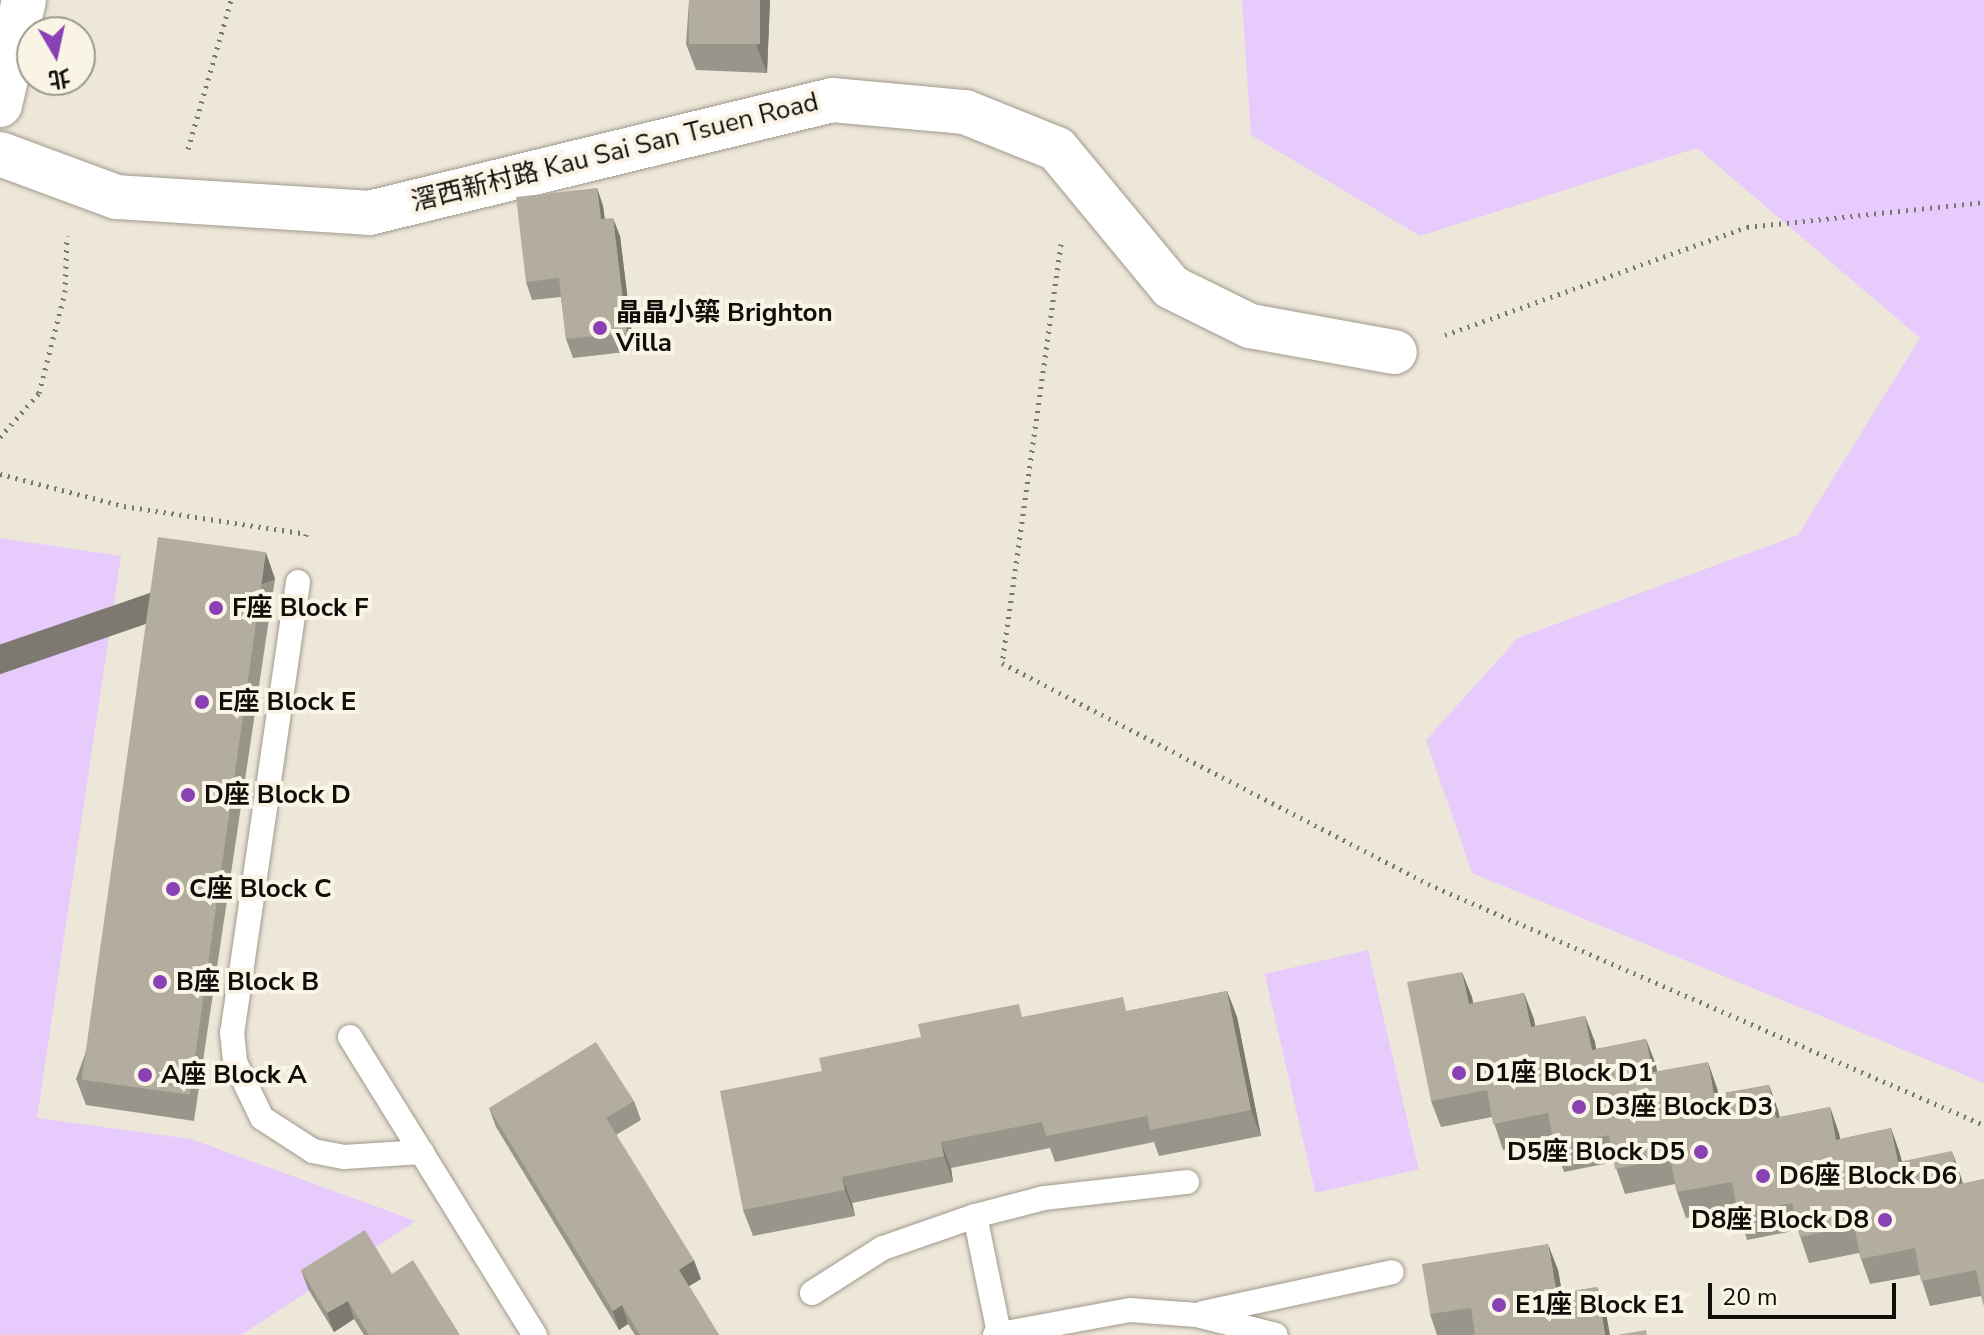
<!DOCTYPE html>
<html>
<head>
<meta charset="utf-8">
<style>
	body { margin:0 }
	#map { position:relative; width:1984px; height:1335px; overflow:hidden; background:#ede7d9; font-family:"Nunito Sans","Noto Sans TC",sans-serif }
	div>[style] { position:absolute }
	.green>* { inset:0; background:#e7cbfc; transform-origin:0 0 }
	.path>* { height:5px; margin-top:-2.5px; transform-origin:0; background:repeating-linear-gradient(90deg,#7b776e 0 2px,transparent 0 8px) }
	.roads { filter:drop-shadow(0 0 2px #a09a8d) drop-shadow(0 0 2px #a09a8d) }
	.service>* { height:24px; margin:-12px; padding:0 12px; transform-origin:12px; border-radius:12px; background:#fff }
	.minor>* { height:44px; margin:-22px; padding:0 22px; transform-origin:22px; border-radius:22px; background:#fff }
	.secondary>* { height:44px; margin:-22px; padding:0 22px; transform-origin:22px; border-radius:22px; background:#fff }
	.wall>* { inset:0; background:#9a958a }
	.shaded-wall>* { inset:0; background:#7d7970; transform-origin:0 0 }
	.building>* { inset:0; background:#b3ada0; transform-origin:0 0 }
	.dots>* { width:22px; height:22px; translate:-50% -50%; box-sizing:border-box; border:4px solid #faf4e6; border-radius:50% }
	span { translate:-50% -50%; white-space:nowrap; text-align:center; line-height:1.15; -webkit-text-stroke:8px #faf4e6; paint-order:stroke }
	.street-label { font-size:26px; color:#100e09 }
	.poi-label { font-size:26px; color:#100e09; font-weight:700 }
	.left { translate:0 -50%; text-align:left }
	.right { translate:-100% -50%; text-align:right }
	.north { position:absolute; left:16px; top:16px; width:80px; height:80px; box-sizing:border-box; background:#faf4e6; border:2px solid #9c988e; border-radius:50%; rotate:171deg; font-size:22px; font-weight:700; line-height:32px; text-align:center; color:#100e09 }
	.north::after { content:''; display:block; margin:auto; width:28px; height:36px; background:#8941b3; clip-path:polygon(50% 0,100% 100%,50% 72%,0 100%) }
	.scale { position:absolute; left:1708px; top:1283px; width:188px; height:36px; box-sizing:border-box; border:4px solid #100e09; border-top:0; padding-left:10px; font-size:24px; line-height:28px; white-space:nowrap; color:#100e09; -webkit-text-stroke:6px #faf4e6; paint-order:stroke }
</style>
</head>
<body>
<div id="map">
	<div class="green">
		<i style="clip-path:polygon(1242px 0,1984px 0,1984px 1083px,1472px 873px,1426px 740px,1518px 638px,1798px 535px,1920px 338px,1697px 148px,1420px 236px,1251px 135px)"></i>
		<i style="clip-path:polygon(0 538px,121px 556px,37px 1118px,191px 1139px,416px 1221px,241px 1335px,0 1335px)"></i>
		<i style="left:1368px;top:950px;width:225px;height:106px;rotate:77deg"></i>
	</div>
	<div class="path">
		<i style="left:188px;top:149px;width:155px;rotate:-73.9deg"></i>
		<i style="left:1061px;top:244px;width:423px;rotate:98deg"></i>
		<i style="left:1002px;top:663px;width:480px;rotate:27.4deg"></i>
		<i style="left:1428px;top:884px;width:606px;rotate:23.43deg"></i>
		<i style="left:1445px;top:335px;width:321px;rotate:-19.7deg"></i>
		<i style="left:1747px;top:227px;width:238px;rotate:-6deg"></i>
		<i style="left:0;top:437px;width:59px;rotate:-48.4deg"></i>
		<i style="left:39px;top:393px;width:104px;rotate:-75.6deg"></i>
		<i style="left:65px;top:292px;width:56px;rotate:-88deg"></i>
		<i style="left:0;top:474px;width:128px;rotate:14.5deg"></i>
		<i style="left:124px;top:506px;width:184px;rotate:8.7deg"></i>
		<i style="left:306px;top:534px;width:7px;rotate:98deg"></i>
	</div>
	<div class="roads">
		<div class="service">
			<i style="left:298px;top:582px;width:455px;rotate:98.3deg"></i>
			<i style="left:232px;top:1032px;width:30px;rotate:84deg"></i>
			<i style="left:235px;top:1062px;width:62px;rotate:64.3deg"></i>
			<i style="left:262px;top:1118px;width:61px;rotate:32.9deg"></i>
			<i style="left:313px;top:1151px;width:32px;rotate:11deg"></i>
			<i style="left:344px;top:1157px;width:78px;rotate:-3.7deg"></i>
			<i style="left:350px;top:1037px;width:351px;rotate:58.2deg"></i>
			<i style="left:975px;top:1216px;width:119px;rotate:78.4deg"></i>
			<i style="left:812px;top:1293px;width:84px;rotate:-32.4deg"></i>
			<i style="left:883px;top:1248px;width:97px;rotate:-19.2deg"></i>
			<i style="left:975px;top:1216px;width:71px;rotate:-14.6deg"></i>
			<i style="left:1044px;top:1198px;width:144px;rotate:-6.4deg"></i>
			<i style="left:1203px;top:1313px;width:193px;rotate:-12.2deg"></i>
			<i style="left:995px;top:1335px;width:137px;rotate:-10.5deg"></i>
			<i style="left:1130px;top:1310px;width:67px;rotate:4.3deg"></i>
			<i style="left:1197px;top:1315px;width:81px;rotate:14.2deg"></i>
		</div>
		<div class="minor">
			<i style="left:0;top:154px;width:124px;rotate:20.3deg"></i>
			<i style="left:116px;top:197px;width:254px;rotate:3.6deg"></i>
			<i style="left:369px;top:213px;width:477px;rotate:-13.7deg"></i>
			<i style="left:832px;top:100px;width:134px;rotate:5.2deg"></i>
			<i style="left:965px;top:112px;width:99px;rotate:21.9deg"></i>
			<i style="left:1057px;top:149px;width:179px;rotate:50.4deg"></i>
			<i style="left:1171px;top:287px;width:88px;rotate:26.3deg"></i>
			<i style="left:1250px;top:326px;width:147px;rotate:10.2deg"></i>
		</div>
		<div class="secondary">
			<i style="left:0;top:105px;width:108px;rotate:-77.1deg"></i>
		</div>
	</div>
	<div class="wall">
		<i style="clip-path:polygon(689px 0,770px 0,767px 73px,696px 70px,686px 44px)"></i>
		<i style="clip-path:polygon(597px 188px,603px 206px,605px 219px,620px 236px,634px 351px,573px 358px,566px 339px,561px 297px,532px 300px,526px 282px)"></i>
		<i style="clip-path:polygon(266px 553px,275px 579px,194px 1121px,86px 1105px,76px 1079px)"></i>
		<i style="clip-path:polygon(1462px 972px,1473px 1003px,1524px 993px,1535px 1026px,1585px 1016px,1596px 1049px,1646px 1039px,1657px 1072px,1717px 1088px,1718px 1094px,1769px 1085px,1780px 1117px,1830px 1107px,1840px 1139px,1891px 1128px,1902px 1161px,1961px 1177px,1963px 1184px,1984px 1179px,1984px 1306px,1981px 1296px,1930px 1306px,1920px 1275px,1870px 1284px,1859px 1253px,1809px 1263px,1798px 1230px,1747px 1240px,1737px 1208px,1686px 1218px,1677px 1192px,1675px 1184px,1625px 1194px,1614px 1162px,1564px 1172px,1553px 1140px,1503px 1150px,1492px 1117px,1441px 1127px,1431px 1101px)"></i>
		<i style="clip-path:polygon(1227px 991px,1237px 1017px,1261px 1136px,1159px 1156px,1154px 1142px,1055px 1162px,1050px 1148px,951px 1168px,953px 1182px,852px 1203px,855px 1216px,753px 1236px,743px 1210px,822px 1071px,1024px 1017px,1128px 1011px)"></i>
		<i style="clip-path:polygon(634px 1101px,641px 1120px,616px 1135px,701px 1279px,689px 1286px,719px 1335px,635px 1335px,628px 1324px,619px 1330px,496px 1127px,489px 1108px)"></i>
		<i style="clip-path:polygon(301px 1270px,392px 1274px,460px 1335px,364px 1335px,354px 1319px,334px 1332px,308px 1289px)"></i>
		<i style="clip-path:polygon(1558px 1270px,1562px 1293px,1597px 1287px,1606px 1313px,1472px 1335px,1437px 1335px,1430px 1314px)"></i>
	</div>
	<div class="shaded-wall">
		<i style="clip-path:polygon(760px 0,770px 0,767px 73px,757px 47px)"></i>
		<i style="clip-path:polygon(597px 188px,603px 206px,607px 238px,601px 219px)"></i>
		<i style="clip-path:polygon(613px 218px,620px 236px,634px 351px,627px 333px)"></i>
		<i style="left:266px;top:553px;width:28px;height:548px;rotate:71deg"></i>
		<i style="clip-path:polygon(1462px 972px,1472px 997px,1479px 1030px,1469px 1004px)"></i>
		<i style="clip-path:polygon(1227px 991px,1237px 1017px,1261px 1136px,1251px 1110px)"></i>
		<i style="clip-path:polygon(1524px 993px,1534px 1019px,1540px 1053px,1531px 1027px)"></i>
		<i style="clip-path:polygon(1585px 1016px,1595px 1042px,1601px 1076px,1592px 1050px)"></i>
		<i style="clip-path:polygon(1646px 1039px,1656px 1065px,1662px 1098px,1653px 1072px)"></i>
		<i style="clip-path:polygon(1708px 1062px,1717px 1088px,1723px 1121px,1714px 1095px)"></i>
		<i style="clip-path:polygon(1769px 1085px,1778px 1110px,1785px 1144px,1776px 1118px)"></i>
		<i style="clip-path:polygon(1830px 1107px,1839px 1133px,1845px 1166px,1836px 1140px)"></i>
		<i style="clip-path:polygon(1891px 1128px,1900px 1154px,1907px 1187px,1898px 1162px)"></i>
		<i style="clip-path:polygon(941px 1142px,951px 1168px,953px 1182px,944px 1156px)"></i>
		<i style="clip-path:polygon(1952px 1151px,1961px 1177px,1969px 1210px,1959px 1184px)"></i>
		<i style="clip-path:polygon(842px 1177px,852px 1203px,855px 1216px,845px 1190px)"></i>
		<i style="clip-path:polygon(1548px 1244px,1558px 1270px,1567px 1320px,1557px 1294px)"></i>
		<i style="clip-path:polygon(694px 1260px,701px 1279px,686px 1288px,679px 1270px)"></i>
		<i style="clip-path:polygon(1597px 1287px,1606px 1313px,1610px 1335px,1605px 1335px)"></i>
		<i style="clip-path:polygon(348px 1301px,354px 1319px,334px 1332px,327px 1313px)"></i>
		<i style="clip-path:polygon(622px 1305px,628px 1324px,619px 1330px,613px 1311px)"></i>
	</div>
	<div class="building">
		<i style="left:689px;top:0;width:71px;height:44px"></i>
		<i style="clip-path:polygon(597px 188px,601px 219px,613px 218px,627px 333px,566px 339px,559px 278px,526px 282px,516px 197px)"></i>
		<i style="left:158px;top:537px;width:109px;height:548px;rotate:8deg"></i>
		<i style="clip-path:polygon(1462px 972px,1469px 1004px,1524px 993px,1531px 1027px,1585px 1016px,1592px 1050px,1646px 1039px,1653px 1072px,1708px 1062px,1714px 1095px,1769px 1085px,1776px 1118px,1830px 1107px,1836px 1140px,1891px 1128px,1898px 1162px,1952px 1151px,1959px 1184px,1984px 1179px,1984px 1303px,1983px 1303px,1976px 1270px,1921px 1281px,1915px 1248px,1861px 1259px,1854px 1226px,1800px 1237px,1792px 1203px,1738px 1214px,1732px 1182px,1677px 1192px,1670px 1158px,1615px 1169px,1609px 1135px,1554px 1146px,1548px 1113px,1493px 1124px,1487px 1090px,1431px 1101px,1407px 982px)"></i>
		<i style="clip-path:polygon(1227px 991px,1251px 1110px,1150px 1130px,1147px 1116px,1046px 1136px,1042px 1122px,941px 1142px,944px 1156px,842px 1177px,845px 1190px,743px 1210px,720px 1091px,822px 1071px,819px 1058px,921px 1037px,918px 1024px,1019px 1004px,1022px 1017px,1123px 997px,1126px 1011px)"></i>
		<i style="clip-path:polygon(596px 1042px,634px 1101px,606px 1118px,694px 1260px,679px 1270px,719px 1335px,640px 1335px,622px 1305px,613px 1311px,489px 1108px)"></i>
		<i style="clip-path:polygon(365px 1230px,392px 1274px,413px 1260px,460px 1335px,369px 1335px,348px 1301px,327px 1313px,301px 1270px)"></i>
		<i style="clip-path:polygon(1548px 1244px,1557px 1294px,1597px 1287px,1605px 1335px,1475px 1335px,1471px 1308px,1430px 1314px,1422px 1264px)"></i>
		<i style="clip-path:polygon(1646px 1330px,1647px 1335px,1617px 1335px)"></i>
	</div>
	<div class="dots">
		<i style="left:600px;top:328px;background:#8941b3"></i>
		<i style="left:216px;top:608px;background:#8941b3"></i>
		<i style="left:202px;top:702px;background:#8941b3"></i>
		<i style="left:188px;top:795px;background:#8941b3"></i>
		<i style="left:173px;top:889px;background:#8941b3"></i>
		<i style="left:160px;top:982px;background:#8941b3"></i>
		<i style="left:1459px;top:1073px;background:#8941b3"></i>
		<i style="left:145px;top:1075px;background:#8941b3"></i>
		<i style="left:1579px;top:1107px;background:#8941b3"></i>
		<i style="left:1701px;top:1152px;background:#8941b3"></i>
		<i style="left:1763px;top:1176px;background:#8941b3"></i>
		<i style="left:1885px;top:1220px;background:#8941b3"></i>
		<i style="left:1499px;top:1305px;background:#8941b3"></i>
	</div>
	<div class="street-label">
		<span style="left:615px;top:152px;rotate:-14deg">滘西新村路 Kau Sai San Tsuen Road</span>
	</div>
	<div class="poi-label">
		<span class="left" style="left:616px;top:328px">晶晶小築 Brighton<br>Villa</span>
		<span class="left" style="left:232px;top:608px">F座 Block F</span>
		<span class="left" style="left:218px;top:702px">E座 Block E</span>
		<span class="left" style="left:204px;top:795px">D座 Block D</span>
		<span class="left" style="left:189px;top:889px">C座 Block C</span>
		<span class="left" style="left:176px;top:982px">B座 Block B</span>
		<span class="left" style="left:1475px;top:1073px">D1座 Block D1</span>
		<span class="left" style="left:161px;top:1075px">A座 Block A</span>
		<span class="left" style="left:1595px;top:1107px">D3座 Block D3</span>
		<span class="right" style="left:1685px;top:1152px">D5座 Block D5</span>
		<span class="left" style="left:1779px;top:1176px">D6座 Block D6</span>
		<span class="right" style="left:1869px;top:1220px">D8座 Block D8</span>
		<span class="left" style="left:1515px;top:1305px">E1座 Block E1</span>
	</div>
	<div class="north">北</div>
	<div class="scale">20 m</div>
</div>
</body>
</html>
